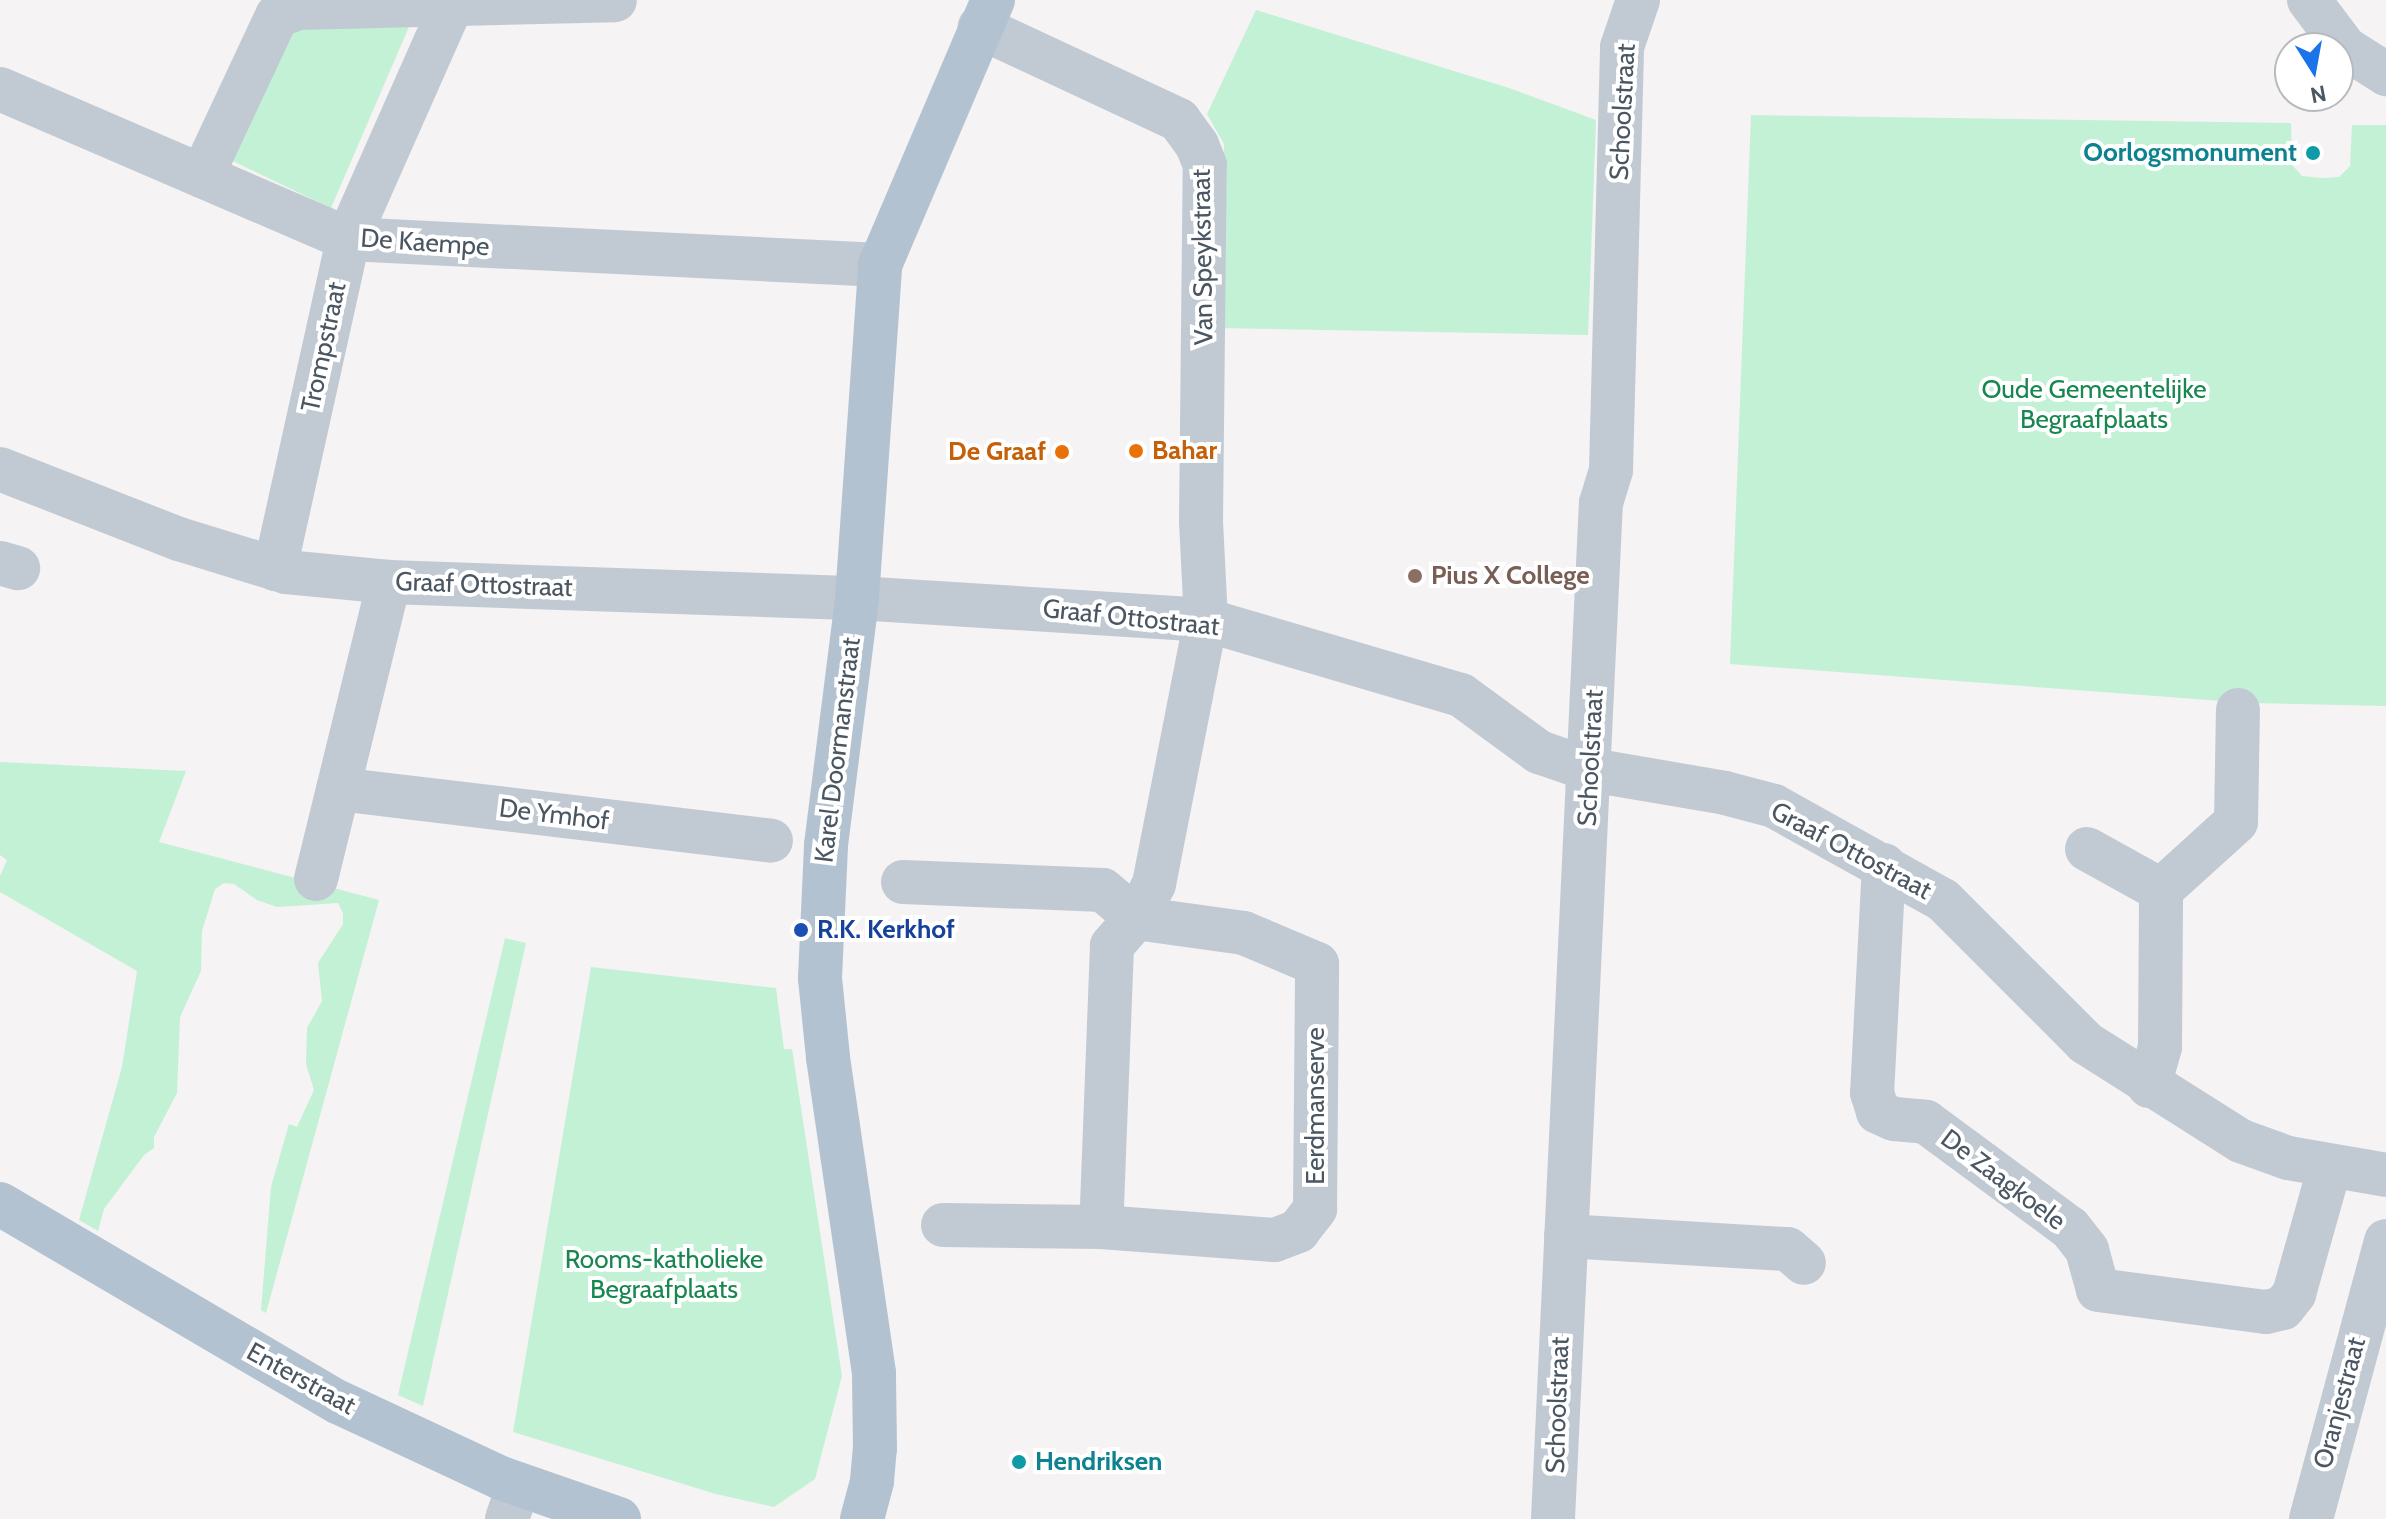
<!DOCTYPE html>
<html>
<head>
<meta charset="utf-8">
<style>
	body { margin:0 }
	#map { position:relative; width:2386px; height:1519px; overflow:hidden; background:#f5f3f3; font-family:Cabin,sans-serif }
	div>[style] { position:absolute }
	.green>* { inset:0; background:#c3f1d5 }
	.minor>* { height:44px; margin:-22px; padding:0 22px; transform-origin:22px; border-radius:22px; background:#c1cad2 }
	.major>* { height:44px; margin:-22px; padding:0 22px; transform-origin:22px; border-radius:22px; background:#b3c2d1 }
	.dots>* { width:22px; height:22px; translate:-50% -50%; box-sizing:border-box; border:4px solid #fff; border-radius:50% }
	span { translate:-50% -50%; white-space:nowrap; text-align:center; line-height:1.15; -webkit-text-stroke:8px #fff; paint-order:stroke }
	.street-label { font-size:26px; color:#4a5661 }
	.culture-label { font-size:26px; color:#0d838f; font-weight:700 }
	.right { translate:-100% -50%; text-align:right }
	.left { translate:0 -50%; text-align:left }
	.park-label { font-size:26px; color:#17864f }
	.food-label { font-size:26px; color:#c56008; font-weight:700 }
	.education-label { font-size:26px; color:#785e54; font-weight:700 }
	.transit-label { font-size:26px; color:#164399; font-weight:700 }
	.north { position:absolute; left:2274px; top:32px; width:80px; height:80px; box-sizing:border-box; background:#fff; border:2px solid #b7bbc0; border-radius:50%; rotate:169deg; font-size:22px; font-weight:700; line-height:32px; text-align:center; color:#4a5661 }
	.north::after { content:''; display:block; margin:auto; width:28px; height:36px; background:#1a73e8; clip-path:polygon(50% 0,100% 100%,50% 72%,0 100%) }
</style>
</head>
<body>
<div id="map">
	<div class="green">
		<i style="clip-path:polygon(1256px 10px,1509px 88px,1596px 120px,1588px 335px,1219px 328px,1224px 144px,1207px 114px)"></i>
		<i style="clip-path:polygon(281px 21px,411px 22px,331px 208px,216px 153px)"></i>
		<i style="clip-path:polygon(1751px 115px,2291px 123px,2292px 165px,2302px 176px,2322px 178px,2339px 177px,2350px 166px,2352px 125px,2386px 125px,2386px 706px,2249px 703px,1730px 664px)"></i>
		<i style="clip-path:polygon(0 762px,186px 771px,159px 842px,379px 900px,266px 1313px,261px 1310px,271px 1187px,289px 1124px,297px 1127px,314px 1090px,306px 1064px,307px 1028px,322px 1001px,318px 963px,343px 924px,343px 913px,338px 903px,277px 907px,257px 900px,234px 884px,224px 883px,215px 889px,202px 931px,201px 971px,180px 1017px,177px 1093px,154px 1137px,154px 1148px,144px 1155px,104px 1209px,98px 1231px,79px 1220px,122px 1067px,137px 971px,0 892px,0 876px,7px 860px,0 855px)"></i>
		<i style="clip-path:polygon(505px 938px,526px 943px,423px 1406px,398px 1395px)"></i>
		<i style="clip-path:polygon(591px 967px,776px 988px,784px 1049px,792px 1049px,842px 1376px,815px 1479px,774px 1507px,716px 1494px,513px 1432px)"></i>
	</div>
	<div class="minor">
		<i style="left:2309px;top:0;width:60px;rotate:53.1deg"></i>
		<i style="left:2345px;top:48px;width:49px;rotate:32.4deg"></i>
		<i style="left:0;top:89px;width:379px;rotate:23.3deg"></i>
		<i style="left:348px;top:239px;width:533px;rotate:2.8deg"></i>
		<i style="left:202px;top:176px;width:177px;rotate:-64.9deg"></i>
		<i style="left:277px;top:16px;width:22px;rotate:-21deg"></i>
		<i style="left:298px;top:8px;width:317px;rotate:-1.4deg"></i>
		<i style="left:0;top:469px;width:192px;rotate:21.4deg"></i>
		<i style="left:179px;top:539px;width:112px;rotate:17.1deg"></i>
		<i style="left:286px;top:572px;width:103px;rotate:5.5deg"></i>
		<i style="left:389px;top:582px;width:468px;rotate:2deg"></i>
		<i style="left:857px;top:598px;width:350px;rotate:3.6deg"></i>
		<i style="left:1206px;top:620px;width:266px;rotate:16.4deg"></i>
		<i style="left:1461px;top:695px;width:97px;rotate:36.2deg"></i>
		<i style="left:1539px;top:752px;width:55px;rotate:19.1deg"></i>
		<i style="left:1591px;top:770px;width:136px;rotate:9.7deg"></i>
		<i style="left:1725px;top:793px;width:51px;rotate:14.9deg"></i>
		<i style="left:1774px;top:806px;width:193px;rotate:29.1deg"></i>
		<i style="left:1943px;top:900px;width:202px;rotate:45deg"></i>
		<i style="left:2086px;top:1043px;width:183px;rotate:32.3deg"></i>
		<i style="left:2241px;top:1141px;width:50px;rotate:19.9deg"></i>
		<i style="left:2288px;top:1158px;width:99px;rotate:9.8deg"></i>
		<i style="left:0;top:563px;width:19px;rotate:16deg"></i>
		<i style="left:275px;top:569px;width:338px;rotate:-77.5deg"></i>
		<i style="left:348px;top:239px;width:261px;rotate:-66.1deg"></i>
		<i style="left:338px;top:789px;width:436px;rotate:6.8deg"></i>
		<i style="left:2087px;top:849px;width:85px;rotate:29deg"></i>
		<i style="left:1884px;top:865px;width:228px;rotate:93deg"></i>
		<i style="left:1872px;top:1093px;width:20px;rotate:72deg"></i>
		<i style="left:1878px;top:1112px;width:17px;rotate:24deg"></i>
		<i style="left:1894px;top:1119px;width:32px;rotate:5deg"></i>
		<i style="left:1926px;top:1122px;width:179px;rotate:36.4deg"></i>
		<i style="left:2070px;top:1228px;width:28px;rotate:52deg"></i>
		<i style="left:2087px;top:1250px;width:41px;rotate:74.6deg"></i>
		<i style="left:2098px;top:1290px;width:169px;rotate:7.5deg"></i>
		<i style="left:2266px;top:1312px;width:17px;rotate:-13deg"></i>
		<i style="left:2283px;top:1308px;width:18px;rotate:-52deg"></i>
		<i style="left:2294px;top:1294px;width:133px;rotate:-74.3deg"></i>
		<i style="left:316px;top:879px;width:306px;rotate:-76.2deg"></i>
		<i style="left:903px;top:882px;width:200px;rotate:2.3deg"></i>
		<i style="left:1103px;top:890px;width:43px;rotate:40.3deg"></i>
		<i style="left:1136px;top:918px;width:37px;rotate:131deg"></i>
		<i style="left:1112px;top:946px;width:281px;rotate:92.2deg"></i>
		<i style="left:2149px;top:1086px;width:41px;rotate:-74.2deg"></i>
		<i style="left:2160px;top:1047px;width:157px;rotate:-89.6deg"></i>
		<i style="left:2161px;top:890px;width:101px;rotate:-42.2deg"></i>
		<i style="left:2236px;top:822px;width:112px;rotate:-89deg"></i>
		<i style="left:943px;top:1225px;width:158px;rotate:0.7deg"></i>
		<i style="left:1101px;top:1227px;width:174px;rotate:4.3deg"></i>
		<i style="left:1275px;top:1240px;width:25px;rotate:-21deg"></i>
		<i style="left:1298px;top:1231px;width:28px;rotate:-52deg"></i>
		<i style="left:1315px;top:1209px;width:245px;rotate:-89.5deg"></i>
		<i style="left:1317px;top:964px;width:79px;rotate:-157deg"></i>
		<i style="left:1244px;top:933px;width:109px;rotate:-172.1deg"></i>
		<i style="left:1136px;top:918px;width:38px;rotate:-62deg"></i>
		<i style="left:1154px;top:884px;width:269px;rotate:-78.9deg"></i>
		<i style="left:1206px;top:620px;width:98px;rotate:-92.9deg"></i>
		<i style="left:1201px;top:522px;width:357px;rotate:-89.4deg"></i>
		<i style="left:1205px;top:165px;width:22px;rotate:-112deg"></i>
		<i style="left:1197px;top:145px;width:31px;rotate:-126deg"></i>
		<i style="left:1179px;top:120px;width:220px;rotate:-155deg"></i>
		<i style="left:1566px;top:1236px;width:222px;rotate:3.4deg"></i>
		<i style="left:1788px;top:1249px;width:21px;rotate:41deg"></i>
		<i style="left:507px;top:1519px;width:36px;rotate:-71deg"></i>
		<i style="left:1553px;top:1519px;width:1017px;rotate:-87.3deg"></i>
		<i style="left:1601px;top:503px;width:34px;rotate:-73deg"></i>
		<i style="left:1611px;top:470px;width:423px;rotate:-88.5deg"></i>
		<i style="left:1622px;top:47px;width:50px;rotate:-71.2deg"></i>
		<i style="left:2311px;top:1519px;width:288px;rotate:-74.9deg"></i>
	</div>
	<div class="major">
		<i style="left:0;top:1204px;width:392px;rotate:30.4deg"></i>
		<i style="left:338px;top:1402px;width:180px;rotate:25deg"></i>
		<i style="left:501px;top:1478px;width:125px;rotate:19.2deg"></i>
		<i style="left:862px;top:1519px;width:39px;rotate:-75deg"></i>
		<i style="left:872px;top:1481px;width:33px;rotate:-85deg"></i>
		<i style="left:875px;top:1448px;width:75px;rotate:-90.8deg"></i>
		<i style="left:874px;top:1373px;width:319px;rotate:-98.3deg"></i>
		<i style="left:828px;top:1057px;width:79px;rotate:-95.8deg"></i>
		<i style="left:820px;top:978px;width:133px;rotate:-87.4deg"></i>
		<i style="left:826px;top:845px;width:249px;rotate:-82.8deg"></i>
		<i style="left:857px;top:598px;width:334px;rotate:-86deg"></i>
		<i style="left:880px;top:265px;width:288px;rotate:-66.9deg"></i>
	</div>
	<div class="dots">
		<i style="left:2313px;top:153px;background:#0f9aa8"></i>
		<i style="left:1136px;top:451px;background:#e8710a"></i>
		<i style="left:1062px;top:452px;background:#e8710a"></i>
		<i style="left:1415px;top:576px;background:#8d6e63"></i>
		<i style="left:801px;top:930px;background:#1a4fb4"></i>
		<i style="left:1019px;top:1462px;background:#0f9aa8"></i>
	</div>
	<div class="street-label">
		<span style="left:1623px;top:112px;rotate:-87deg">Schoolstraat</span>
		<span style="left:425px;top:243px;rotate:4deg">De Kaempe</span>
		<span style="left:1203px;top:257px;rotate:-91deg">Van Speykstraat</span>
		<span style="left:324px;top:347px;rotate:-78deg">Trompstraat</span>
		<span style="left:484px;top:585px;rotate:2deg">Graaf Ottostraat</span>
		<span style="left:1131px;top:618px;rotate:6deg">Graaf Ottostraat</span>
		<span style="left:838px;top:750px;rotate:-83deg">Karel Doormanstraat</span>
		<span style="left:1591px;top:758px;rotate:-87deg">Schoolstraat</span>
		<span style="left:554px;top:815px;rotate:7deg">De Ymhof</span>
		<span style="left:1851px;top:851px;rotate:28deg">Graaf Ottostraat</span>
		<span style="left:1316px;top:1106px;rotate:-90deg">Eerdmanserve</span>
		<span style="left:2003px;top:1180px;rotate:37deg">De Zaagkoele</span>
		<span style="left:301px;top:1379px;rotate:29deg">Enterstraat</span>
		<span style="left:2340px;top:1403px;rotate:-75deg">Oranjestraat</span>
		<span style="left:1558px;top:1405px;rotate:-88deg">Schoolstraat</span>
	</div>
	<div class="culture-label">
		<span class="right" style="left:2297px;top:153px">Oorlogsmonument</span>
		<span class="left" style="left:1035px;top:1462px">Hendriksen</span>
	</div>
	<div class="park-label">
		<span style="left:2094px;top:405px">Oude Gemeentelijke<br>Begraafplaats</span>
		<span style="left:664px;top:1275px">Rooms-katholieke<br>Begraafplaats</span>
	</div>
	<div class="food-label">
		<span class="left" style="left:1152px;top:451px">Bahar</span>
		<span class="right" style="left:1046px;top:452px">De Graaf</span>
	</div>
	<div class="education-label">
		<span class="left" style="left:1431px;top:576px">Pius X College</span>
	</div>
	<div class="transit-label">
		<span class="left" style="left:817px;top:930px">R.K. Kerkhof</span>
	</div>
	<div class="north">N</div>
</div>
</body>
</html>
